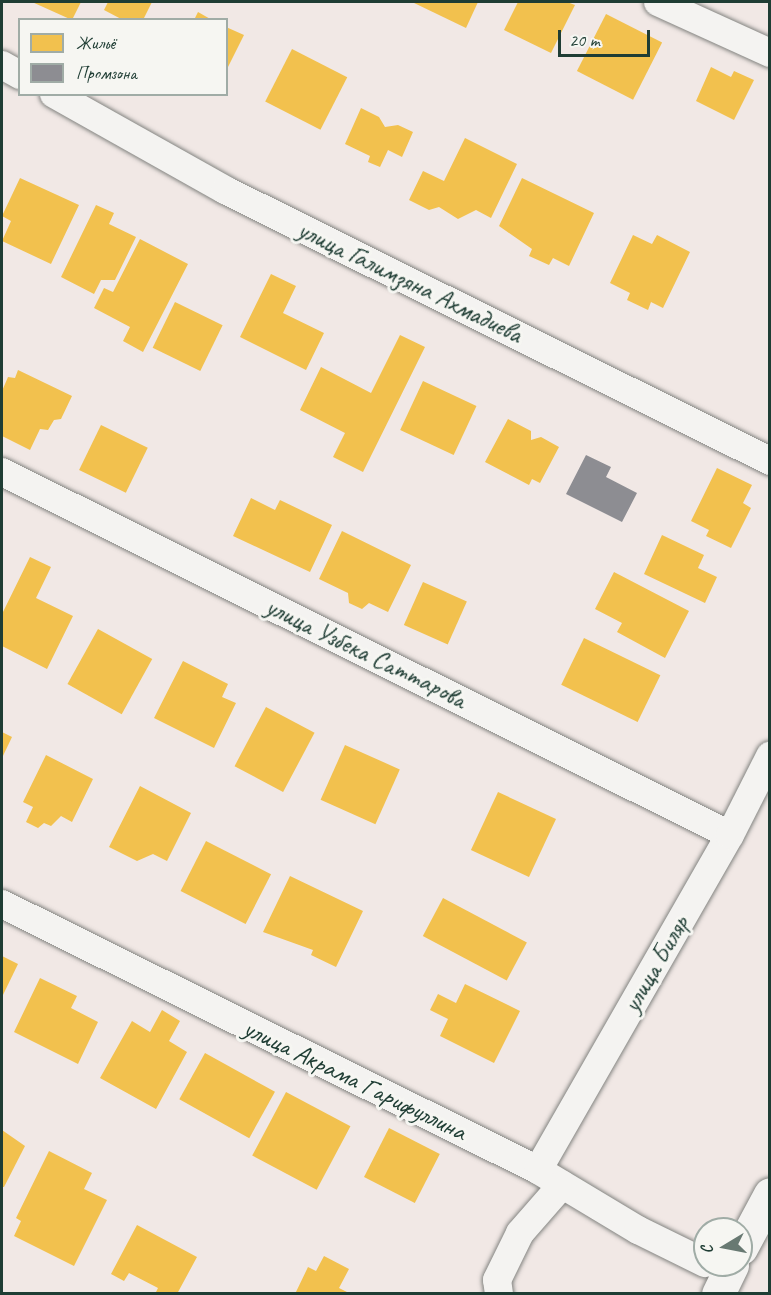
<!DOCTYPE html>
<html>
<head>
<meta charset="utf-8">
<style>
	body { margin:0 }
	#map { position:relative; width:771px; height:1295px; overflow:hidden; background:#f1e8e5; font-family:Caveat,sans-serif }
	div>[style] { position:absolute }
	.homes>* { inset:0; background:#f2c14e; transform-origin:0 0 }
	.industry>* { inset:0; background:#8d8d92 }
	.roads { filter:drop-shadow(0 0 2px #838481) drop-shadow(0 0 2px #838481) }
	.minor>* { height:28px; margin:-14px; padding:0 14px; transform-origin:14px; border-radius:14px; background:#f4f3f1 }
	.secondary>* { height:33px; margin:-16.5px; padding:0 16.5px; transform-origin:16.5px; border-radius:16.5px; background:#f4f3f1 }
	span { translate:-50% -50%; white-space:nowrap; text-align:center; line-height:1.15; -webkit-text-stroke:6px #f6f6f2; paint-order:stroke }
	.street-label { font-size:26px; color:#1f3d34 }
	.frame { position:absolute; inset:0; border:3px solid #1f3d34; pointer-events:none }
	.legend { position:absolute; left:18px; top:18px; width:210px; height:78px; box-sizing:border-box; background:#f6f6f2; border:2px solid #a0aca6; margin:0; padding:8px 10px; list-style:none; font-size:18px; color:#1f3d34 }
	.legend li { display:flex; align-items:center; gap:12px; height:30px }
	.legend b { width:30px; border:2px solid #a0aca6 }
	.north { position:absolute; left:693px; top:1217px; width:60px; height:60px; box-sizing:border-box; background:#f6f6f2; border:2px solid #a0aca6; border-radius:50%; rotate:260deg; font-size:16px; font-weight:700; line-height:24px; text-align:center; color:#1f3d34 }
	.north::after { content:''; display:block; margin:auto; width:21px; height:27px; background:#687972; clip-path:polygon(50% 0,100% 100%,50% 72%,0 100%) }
	.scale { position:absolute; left:558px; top:30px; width:92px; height:27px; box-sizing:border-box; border:3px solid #1f3d34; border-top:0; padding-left:8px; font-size:18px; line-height:21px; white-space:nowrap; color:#1f3d34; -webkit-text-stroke:4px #f6f6f2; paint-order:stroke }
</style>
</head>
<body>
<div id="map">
	<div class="homes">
		<i style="clip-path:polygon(32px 2px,81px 2px,72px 20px)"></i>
		<i style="clip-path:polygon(108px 2px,152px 2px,143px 20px,123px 20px,104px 10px)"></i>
		<i style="clip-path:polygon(412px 2px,478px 2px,466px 28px)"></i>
		<i style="clip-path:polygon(518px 2px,567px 2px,575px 5px,551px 53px,504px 30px)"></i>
		<i style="clip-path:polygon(198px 12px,212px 20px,194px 20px)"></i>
		<i style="left:606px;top:14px;width:63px;height:64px;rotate:27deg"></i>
		<i style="clip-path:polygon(226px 27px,244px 35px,226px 71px)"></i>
		<i style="left:292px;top:49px;width:62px;height:59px;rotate:27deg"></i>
		<i style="clip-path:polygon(711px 67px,731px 77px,734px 71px,754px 80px,734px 120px,696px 101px)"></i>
		<i style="clip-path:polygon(361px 108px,379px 117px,385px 127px,398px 125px,413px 132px,402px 157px,388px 150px,380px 167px,368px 162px,370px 156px,345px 144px)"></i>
		<i style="clip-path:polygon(465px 138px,517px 164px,491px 218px,476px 210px,458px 219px,439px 207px,429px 210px,409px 200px,423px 171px,444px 181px)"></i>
		<i style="clip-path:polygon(20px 178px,79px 205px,51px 264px,2px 241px,11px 221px,2px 216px)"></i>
		<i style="clip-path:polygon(522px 178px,594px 213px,569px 266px,553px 258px,549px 265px,529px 256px,532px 249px,499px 226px)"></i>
		<i style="clip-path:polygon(96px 205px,114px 213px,109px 224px,136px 237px,115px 280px,101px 280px,94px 294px,61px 277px)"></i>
		<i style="clip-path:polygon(633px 235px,652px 244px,657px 235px,690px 252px,663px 308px,651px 302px,648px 310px,627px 300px,630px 293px,610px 283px)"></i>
		<i style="clip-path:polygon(140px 239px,188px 264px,143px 352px,123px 341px,130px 327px,94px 308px,104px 288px,113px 292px)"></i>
		<i style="clip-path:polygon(271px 274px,296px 286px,283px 313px,324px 333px,306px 370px,240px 337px)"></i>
		<i style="left:175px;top:302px;width:53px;height:51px;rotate:26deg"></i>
		<i style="clip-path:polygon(400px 335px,425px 347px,363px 472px,333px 457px,345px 433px,300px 410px,321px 367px,371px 393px)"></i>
		<i style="clip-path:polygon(18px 370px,72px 396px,61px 419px,54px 420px,48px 430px,40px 429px,30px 450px,2px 436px,2px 391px,8px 377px,15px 378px)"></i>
		<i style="left:423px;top:381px;width:59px;height:54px;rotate:25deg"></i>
		<i style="clip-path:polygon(508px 419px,531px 431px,531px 440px,541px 437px,559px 447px,540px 483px,532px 479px,529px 485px,485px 462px)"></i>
		<i style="left:101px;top:425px;width:52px;height:50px;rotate:26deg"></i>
		<i style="clip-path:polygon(717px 468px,752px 485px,743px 503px,751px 508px,731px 548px,706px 536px,709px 530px,691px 521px)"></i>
		<i style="clip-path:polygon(251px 498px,275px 510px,280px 500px,332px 525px,310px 572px,233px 536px)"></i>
		<i style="clip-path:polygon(342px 531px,411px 565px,388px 612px,369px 603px,362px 609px,349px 603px,348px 593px,319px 579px)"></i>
		<i style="clip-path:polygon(662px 535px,704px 555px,698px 568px,717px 577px,705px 603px,644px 574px)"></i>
		<i style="clip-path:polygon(30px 557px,51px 567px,36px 598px,73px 616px,47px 669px,2px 646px,2px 614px)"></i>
		<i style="clip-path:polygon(614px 572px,689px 611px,665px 658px,617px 632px,622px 623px,595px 609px)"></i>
		<i style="left:423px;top:582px;width:48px;height:47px;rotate:24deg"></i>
		<i style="left:98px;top:629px;width:62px;height:63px;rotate:29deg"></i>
		<i style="left:584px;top:638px;width:85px;height:52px;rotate:26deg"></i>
		<i style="clip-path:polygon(183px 661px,228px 684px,222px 697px,236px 703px,214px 748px,154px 718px)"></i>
		<i style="left:266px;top:707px;width:55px;height:67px;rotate:28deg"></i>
		<i style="clip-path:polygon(2px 732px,12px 737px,2px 758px)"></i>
		<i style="left:345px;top:745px;width:60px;height:60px;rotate:24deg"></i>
		<i style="clip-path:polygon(46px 755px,93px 779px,72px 822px,61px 816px,51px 826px,44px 823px,38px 828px,26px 822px,33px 807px,23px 802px)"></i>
		<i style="clip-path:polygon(140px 786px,191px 813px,167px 861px,153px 854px,137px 861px,109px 847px)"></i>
		<i style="left:498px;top:792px;width:64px;height:64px;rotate:25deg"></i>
		<i style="left:206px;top:841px;width:73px;height:56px;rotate:27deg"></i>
		<i style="clip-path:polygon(290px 876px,363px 911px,336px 967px,311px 955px,313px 950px,263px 932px)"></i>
		<i style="left:443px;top:898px;width:95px;height:43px;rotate:28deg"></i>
		<i style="clip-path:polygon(2px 956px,18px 964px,2px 997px)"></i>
		<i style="clip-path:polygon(40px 978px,77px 996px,71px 1008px,98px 1022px,78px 1064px,14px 1032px)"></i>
		<i style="clip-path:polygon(465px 984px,520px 1011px,494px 1063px,440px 1036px,448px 1019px,430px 1010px,438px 994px,456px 1003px)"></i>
		<i style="clip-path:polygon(162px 1010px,180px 1021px,169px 1041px,187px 1052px,156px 1109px,100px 1078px,132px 1021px,150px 1032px)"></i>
		<i style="left:205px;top:1053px;width:80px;height:53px;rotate:29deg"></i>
		<i style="left:286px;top:1092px;width:73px;height:72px;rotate:28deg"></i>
		<i style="left:389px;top:1128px;width:57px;height:55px;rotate:27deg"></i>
		<i style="clip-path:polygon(2px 1130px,25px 1146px,4px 1187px,2px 1187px)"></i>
		<i style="clip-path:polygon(49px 1151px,92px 1173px,84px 1189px,107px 1200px,74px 1266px,14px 1236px,21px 1221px,16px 1218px)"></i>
		<i style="clip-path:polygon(137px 1225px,197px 1257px,177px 1294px,155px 1294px,158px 1288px,129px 1273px,124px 1281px,111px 1274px)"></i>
		<i style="clip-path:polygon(324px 1256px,349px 1269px,339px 1288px,351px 1294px,295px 1294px,308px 1267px,316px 1271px)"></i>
	</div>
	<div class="industry">
		<i style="clip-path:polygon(586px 455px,611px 467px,606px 477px,637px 493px,622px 522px,566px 494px)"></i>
	</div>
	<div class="roads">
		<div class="minor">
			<i style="left:658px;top:2px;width:123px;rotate:24.5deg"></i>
			<i style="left:2px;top:65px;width:21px;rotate:29deg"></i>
			<i style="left:54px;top:94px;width:196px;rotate:29.3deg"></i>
			<i style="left:225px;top:190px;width:609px;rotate:26.44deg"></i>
			<i style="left:2px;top:472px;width:813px;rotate:26.5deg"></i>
			<i style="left:2px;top:904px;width:598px;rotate:26.39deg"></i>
			<i style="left:538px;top:1170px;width:117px;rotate:31deg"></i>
			<i style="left:638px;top:1230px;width:75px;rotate:26.2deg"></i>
			<i style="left:538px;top:1170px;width:386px;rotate:-60.2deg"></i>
			<i style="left:730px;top:835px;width:89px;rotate:-63.1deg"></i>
			<i style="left:499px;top:1294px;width:14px;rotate:-98deg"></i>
			<i style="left:497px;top:1280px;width:52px;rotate:-63.9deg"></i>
			<i style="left:520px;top:1233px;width:64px;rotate:-48.8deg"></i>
		</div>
		<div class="secondary">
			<i style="left:741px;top:1248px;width:61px;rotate:-61.8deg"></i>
			<i style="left:718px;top:1294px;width:32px;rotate:-64deg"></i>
		</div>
	</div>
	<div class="street-label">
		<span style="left:410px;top:282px;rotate:26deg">улица Галимзяна Ахмадиева</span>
		<span style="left:366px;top:653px;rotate:26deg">улица Узбека Саттарова</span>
		<span style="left:656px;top:964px;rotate:-60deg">улица Биляр</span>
		<span style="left:355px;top:1080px;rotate:26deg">улица Акрама Гарифуллина</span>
	</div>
	<div class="frame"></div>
	<ul class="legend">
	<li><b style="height:16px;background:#f2c14e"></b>Жильё</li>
	<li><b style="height:16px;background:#8d8d92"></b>Промзона</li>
	</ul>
	<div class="north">С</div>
	<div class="scale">20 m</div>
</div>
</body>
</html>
